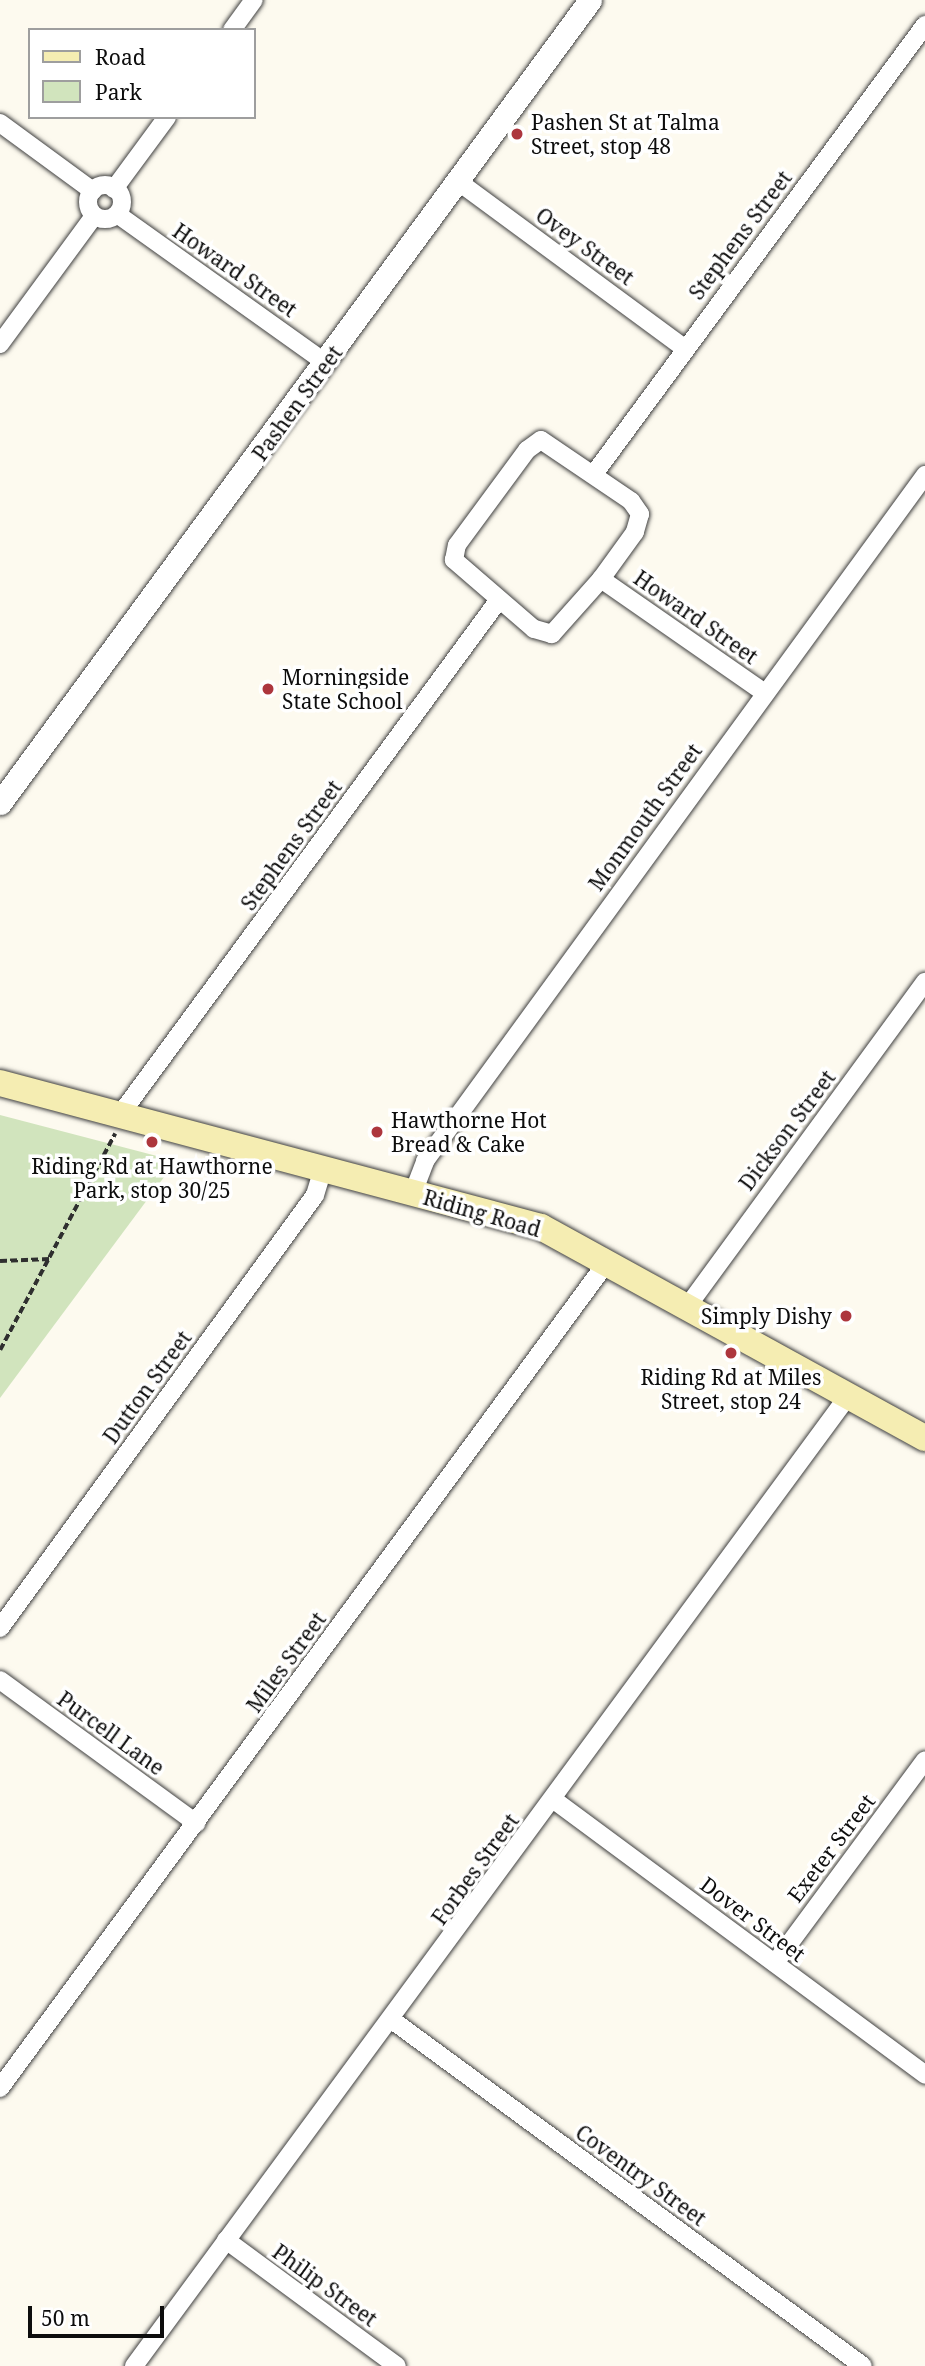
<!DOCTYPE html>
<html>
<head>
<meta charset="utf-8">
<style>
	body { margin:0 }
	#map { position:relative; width:925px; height:2366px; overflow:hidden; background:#fdfaef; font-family:"Noto Serif",serif }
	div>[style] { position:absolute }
	.green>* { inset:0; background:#d1e4bd }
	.path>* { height:3.5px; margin-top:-1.75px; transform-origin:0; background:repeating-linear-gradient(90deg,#2f2f2f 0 7px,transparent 0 10.5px) }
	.roads { filter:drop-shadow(0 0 2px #404040) drop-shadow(0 0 2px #404040) }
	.minor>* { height:18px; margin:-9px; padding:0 9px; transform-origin:9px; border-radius:9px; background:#fff }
	.minor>.ring { margin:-9px; padding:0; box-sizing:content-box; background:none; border:18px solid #fff; border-radius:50% }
	.tertiary>* { height:23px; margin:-11.5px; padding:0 11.5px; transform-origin:11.5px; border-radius:11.5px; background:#fff }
	.secondary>* { height:26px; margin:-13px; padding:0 13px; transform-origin:13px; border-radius:13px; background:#f5edb2 }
	.dots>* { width:19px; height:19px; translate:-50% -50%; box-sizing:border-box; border:4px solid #fff; border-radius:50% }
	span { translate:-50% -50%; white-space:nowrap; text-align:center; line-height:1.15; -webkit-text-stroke:7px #fff; paint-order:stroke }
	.poi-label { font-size:21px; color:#0d0d0d }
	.left { translate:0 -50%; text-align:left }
	.right { translate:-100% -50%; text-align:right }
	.street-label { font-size:21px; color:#0d0d0d }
	.legend { position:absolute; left:28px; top:28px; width:228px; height:91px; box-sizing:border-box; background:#fff; border:2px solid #9e9e9e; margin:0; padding:9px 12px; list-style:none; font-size:21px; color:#0d0d0d }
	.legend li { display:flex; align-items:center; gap:14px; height:35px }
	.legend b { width:35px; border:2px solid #9e9e9e }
	.scale { position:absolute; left:28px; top:2306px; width:136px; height:32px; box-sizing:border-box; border:4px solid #0d0d0d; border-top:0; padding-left:9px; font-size:21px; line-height:24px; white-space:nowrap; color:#0d0d0d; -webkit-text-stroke:5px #fff; paint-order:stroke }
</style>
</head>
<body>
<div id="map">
	<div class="green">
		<i style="clip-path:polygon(0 1115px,176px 1161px,0 1398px)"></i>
	</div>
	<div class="path">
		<i style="left:0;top:1261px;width:50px;rotate:-2.3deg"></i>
		<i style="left:0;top:1350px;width:245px;rotate:-62deg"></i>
	</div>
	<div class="roads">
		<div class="minor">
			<i style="left:232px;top:30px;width:37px;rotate:-54deg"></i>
			<i style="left:0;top:123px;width:115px;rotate:36.2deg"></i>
			<i style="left:459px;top:182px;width:280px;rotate:36.4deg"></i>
			<i class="ring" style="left:88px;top:185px;width:16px;height:16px"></i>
			<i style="left:114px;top:189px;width:89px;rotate:-53.6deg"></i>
			<i style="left:117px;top:214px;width:257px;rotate:35.5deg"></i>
			<i style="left:0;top:344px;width:159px;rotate:-53.7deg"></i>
			<i style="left:541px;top:440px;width:109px;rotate:34.1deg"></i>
			<i style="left:631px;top:501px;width:16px;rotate:55deg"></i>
			<i style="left:640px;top:514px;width:19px;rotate:106deg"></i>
			<i style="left:635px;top:532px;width:58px;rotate:125.9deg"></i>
			<i style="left:601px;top:579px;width:74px;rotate:131.7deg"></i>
			<i style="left:552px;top:634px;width:19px;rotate:-164deg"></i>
			<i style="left:534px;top:629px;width:106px;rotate:-139.2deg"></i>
			<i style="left:454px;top:560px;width:15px;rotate:-79deg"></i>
			<i style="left:457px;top:545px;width:118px;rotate:-53.6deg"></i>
			<i style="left:527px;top:450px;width:17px;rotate:-36deg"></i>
			<i style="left:594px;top:474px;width:558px;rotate:-53.6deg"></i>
			<i style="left:601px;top:579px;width:200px;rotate:34.8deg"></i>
			<i style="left:120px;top:1115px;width:638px;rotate:-53.67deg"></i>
			<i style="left:413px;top:1193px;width:34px;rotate:-69deg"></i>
			<i style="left:425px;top:1161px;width:849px;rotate:-53.91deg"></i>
			<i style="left:687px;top:1307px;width:403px;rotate:-53.8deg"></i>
			<i style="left:0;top:1628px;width:535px;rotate:-53.96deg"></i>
			<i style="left:315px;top:1195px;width:27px;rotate:-73deg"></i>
			<i style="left:0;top:1680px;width:243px;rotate:36.1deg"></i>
			<i style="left:554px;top:1800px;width:462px;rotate:36.5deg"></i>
			<i style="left:775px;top:1963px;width:252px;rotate:-53.5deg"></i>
			<i style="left:392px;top:2020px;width:584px;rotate:36.3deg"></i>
			<i style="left:0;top:2088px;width:1025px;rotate:-53.69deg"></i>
			<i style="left:226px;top:2240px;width:212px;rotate:36.4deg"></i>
			<i style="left:134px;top:2366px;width:1204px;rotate:-53.64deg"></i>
		</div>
		<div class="tertiary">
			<i style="left:0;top:803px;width:996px;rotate:-53.69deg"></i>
		</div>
		<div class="secondary">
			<i style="left:0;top:1083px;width:560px;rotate:14.91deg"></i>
			<i style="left:541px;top:1227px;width:438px;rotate:28.8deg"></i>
		</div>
	</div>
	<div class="dots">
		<i style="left:517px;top:134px;background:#ad363d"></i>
		<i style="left:268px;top:689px;background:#ad363d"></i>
		<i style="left:377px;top:1132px;background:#ad363d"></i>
		<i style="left:152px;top:1142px;background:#ad363d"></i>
		<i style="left:846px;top:1316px;background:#ad363d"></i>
		<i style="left:731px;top:1353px;background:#ad363d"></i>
	</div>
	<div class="poi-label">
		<span class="left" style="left:531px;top:134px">Pashen St at Talma<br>Street, stop 48</span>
		<span class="left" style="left:282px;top:689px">Morningside<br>State School</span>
		<span class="left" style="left:391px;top:1132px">Hawthorne Hot<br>Bread &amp; Cake</span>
		<span style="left:152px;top:1178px">Riding Rd at Hawthorne<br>Park, stop 30/25</span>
		<span class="right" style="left:832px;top:1316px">Simply Dishy</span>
		<span style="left:731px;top:1389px">Riding Rd at Miles<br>Street, stop 24</span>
	</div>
	<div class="street-label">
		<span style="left:740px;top:235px;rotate:-53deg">Stephens Street</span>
		<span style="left:585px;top:246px;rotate:36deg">Ovey Street</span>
		<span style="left:235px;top:270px;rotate:35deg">Howard Street</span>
		<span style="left:297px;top:403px;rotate:-54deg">Pashen Street</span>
		<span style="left:696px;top:617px;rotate:35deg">Howard Street</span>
		<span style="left:645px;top:817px;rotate:-54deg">Monmouth Street</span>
		<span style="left:291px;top:845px;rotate:-54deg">Stephens Street</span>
		<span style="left:787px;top:1130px;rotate:-53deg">Dickson Street</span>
		<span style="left:482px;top:1213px;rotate:16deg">Riding Road</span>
		<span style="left:147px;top:1387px;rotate:-54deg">Dutton Street</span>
		<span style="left:286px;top:1662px;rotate:-54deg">Miles Street</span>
		<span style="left:111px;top:1733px;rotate:36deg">Purcell Lane</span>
		<span style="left:831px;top:1848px;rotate:-53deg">Exeter Street</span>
		<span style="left:475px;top:1869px;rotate:-54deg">Forbes Street</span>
		<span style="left:753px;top:1919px;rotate:37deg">Dover Street</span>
		<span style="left:641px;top:2175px;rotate:36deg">Coventry Street</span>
		<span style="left:325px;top:2285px;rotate:36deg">Philip Street</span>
	</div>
	<ul class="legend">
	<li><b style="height:9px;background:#f5edb2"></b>Road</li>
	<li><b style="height:19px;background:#d1e4bd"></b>Park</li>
	</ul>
	<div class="scale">50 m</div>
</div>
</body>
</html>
